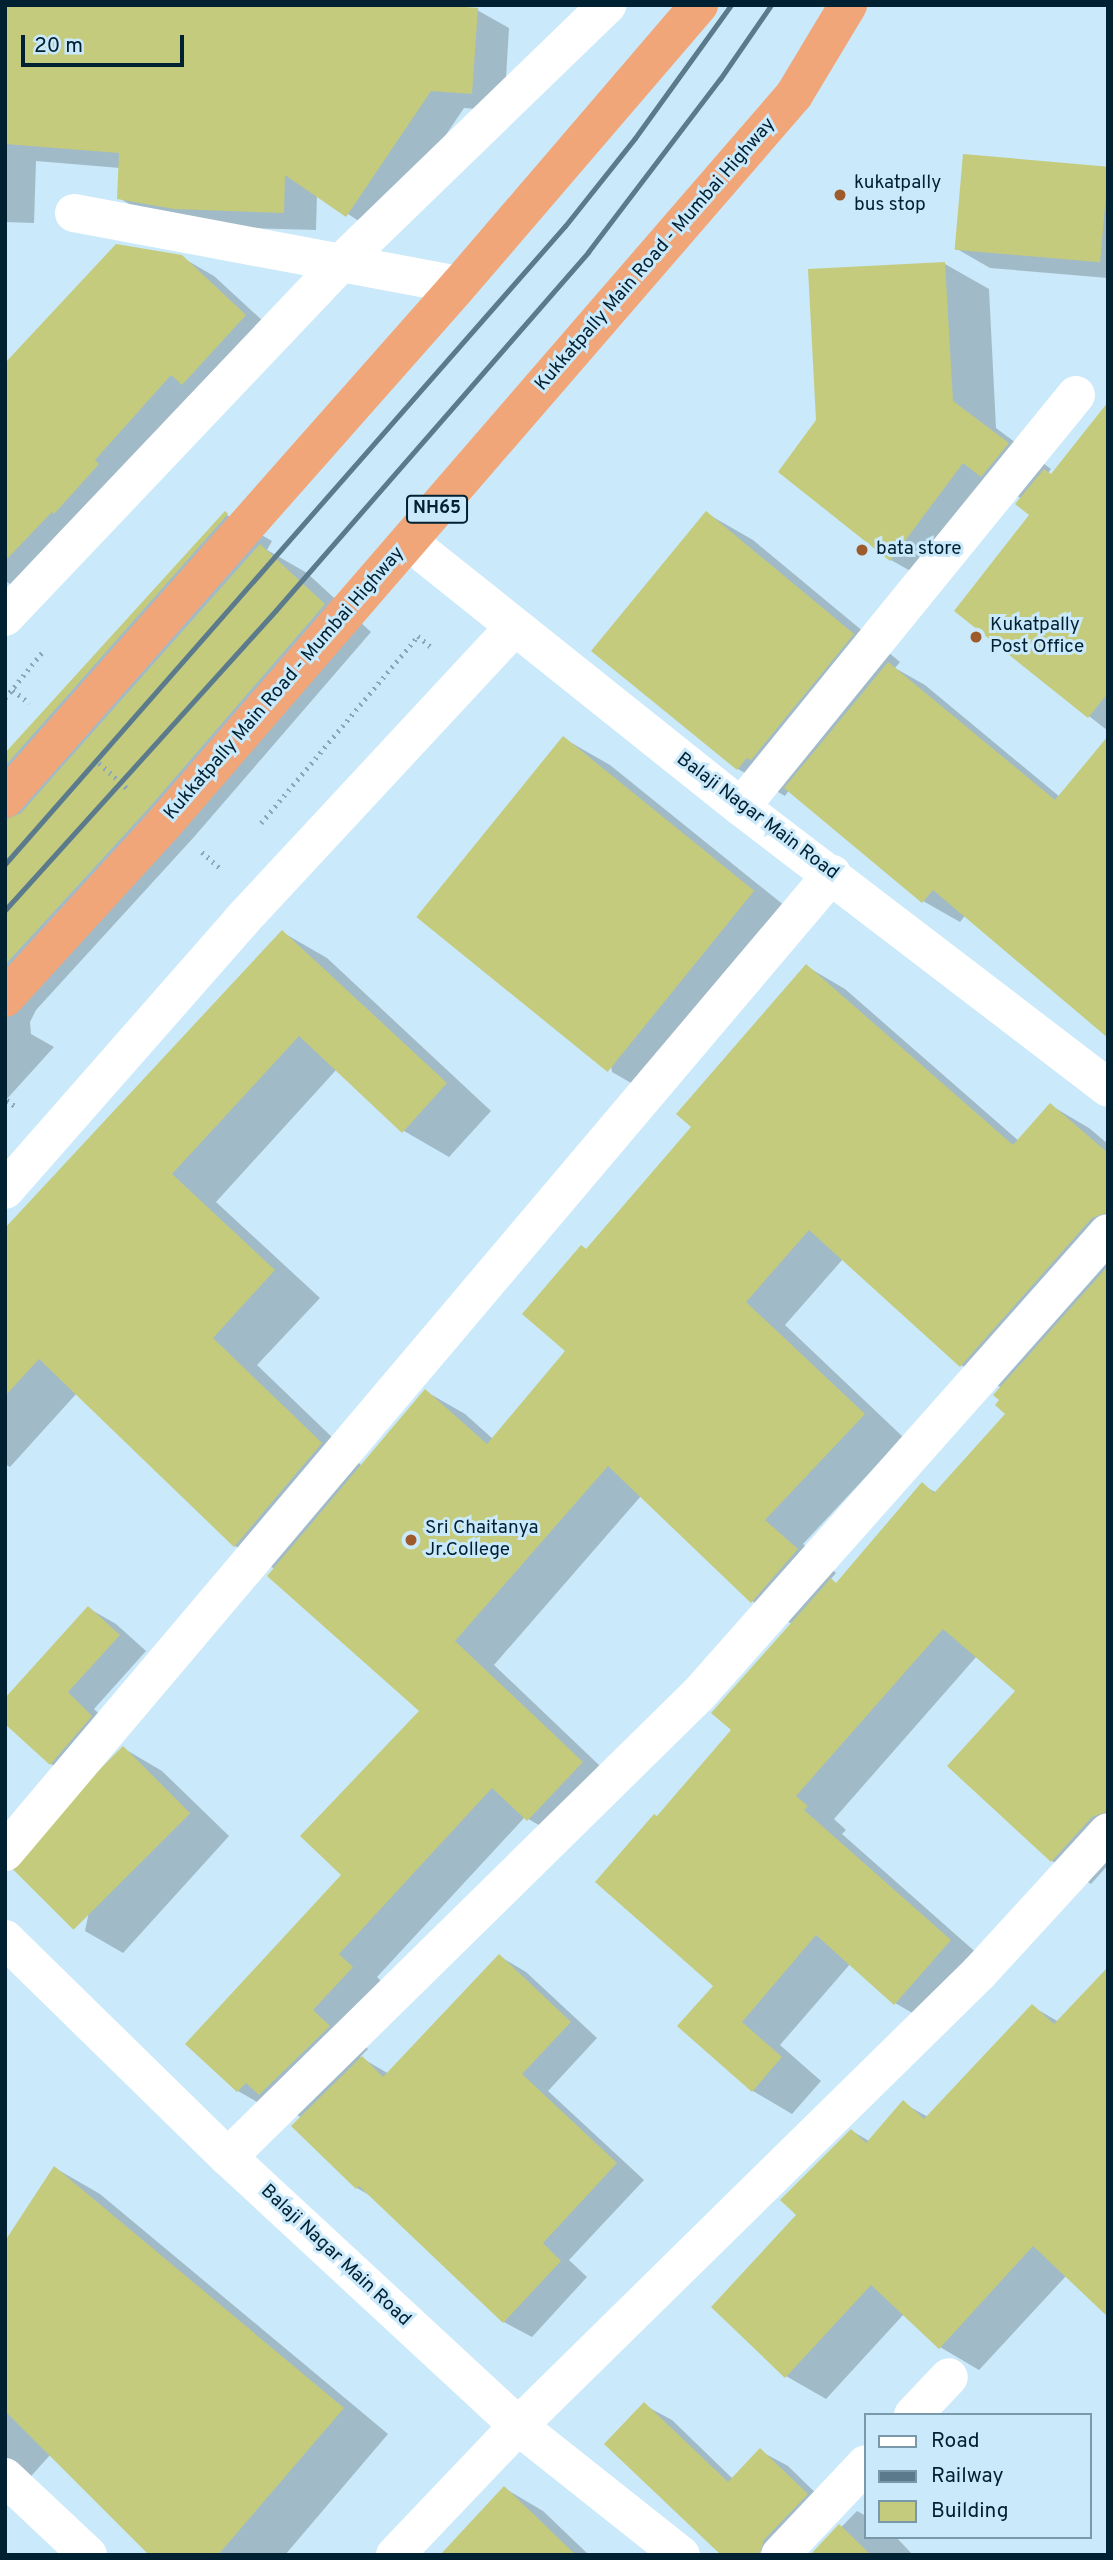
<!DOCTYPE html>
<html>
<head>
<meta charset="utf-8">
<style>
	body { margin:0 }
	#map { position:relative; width:1113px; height:2560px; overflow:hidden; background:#cae9fa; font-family:Overpass,sans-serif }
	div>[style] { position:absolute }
	.shadow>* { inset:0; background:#0003 }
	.building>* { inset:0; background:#c4cb7d; transform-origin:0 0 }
	.path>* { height:4.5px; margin-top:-2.25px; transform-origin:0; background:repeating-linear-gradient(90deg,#88a7b8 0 2px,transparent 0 7px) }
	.minor>* { height:38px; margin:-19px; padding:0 19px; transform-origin:19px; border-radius:19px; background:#fff }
	.highway>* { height:38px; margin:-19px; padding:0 19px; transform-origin:19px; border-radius:19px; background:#f0a678 }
	.rail>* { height:5px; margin:-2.5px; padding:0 2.5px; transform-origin:2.5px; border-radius:2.5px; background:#5b7b8c }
	.dots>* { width:19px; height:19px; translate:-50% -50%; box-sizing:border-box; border:4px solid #cae9fa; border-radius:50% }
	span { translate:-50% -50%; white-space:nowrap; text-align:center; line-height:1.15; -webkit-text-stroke:6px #cae9fa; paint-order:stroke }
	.shield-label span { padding:2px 5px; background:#cae9fa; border:2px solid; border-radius:5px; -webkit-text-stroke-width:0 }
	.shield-label { font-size:18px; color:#002132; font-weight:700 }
	.poi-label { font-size:19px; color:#002132 }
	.left { translate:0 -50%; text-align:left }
	.street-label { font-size:19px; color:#002132 }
	.frame { position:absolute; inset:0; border:7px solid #002132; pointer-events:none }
	.legend { position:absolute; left:864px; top:2413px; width:228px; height:126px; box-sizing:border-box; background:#cae9fa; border:2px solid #7999aa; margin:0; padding:9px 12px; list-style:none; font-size:21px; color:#002132 }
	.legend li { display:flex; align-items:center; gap:14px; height:35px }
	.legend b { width:35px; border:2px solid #7999aa }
	.scale { position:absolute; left:21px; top:35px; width:163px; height:32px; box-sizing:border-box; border:4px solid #002132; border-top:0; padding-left:9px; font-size:21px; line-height:24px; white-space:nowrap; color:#002132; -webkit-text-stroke:5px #cae9fa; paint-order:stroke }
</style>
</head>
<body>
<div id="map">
	<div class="shadow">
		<i style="clip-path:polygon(5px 5px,477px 10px,509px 28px,504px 111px,464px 108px,379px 234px,317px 194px,316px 230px,208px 227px,152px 217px,119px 198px,120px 168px,36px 161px,34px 223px,5px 222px)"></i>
		<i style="clip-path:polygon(1108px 168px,1108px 278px,990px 268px,957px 249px)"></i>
		<i style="clip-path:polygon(181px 257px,214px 276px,277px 334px,25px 592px,5px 581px,5px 365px)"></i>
		<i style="clip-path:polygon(945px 264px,989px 289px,996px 428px,1051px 469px,1048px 473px,1052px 476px,1108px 405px,1108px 731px,956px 611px,1032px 515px,1022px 499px,1006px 489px,935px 585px,891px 560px,780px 471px)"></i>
		<i style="clip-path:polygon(706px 513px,753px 540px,900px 662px,895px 668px,925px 685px,1060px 797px,960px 922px,923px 901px,789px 790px,785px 796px,738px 769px,593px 650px)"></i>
		<i style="clip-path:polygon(225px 514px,272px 541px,267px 550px,307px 573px,371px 632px,194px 837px,36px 1010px,30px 1022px,31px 1034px,54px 1047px,5px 1101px,5px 756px)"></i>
		<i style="clip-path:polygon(563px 738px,610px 765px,801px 919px,659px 1099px,612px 1072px)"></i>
		<i style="clip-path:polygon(evenodd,282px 932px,327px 958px,491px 1111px,449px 1157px,404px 1131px,337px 1069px,216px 1202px,320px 1298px,257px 1365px,362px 1466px,425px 1391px,465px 1414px,493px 1439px,567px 1351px,587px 1250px,693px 1127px,806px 966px,845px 989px,1019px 1141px,1050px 1105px,1089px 1128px,1108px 1144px,1108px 1865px,1091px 1884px,1052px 1861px,1018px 1691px,977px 1656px,834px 1819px,846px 1830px,842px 1834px,989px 1964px,935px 2026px,895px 2003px,851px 1963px,780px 2045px,821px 2081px,792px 2114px,753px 2091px,657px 1818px,733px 1730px,792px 1624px,752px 1601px,641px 1496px,494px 1665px,621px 1786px,568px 1842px,525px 1817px,377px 1977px,391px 1991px,352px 2033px,368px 2049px,360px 2057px,389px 2074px,499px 1956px,526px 1972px,597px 2038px,548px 2091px,644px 2180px,569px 2260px,587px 2277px,532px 2337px,504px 2322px,376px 2199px,357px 2188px,302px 2118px,284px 2107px,278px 2114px,238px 2091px,188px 2044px,344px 1875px,421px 1711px,275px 1569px,235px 1546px,77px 1393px,10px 1467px,5px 1464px,5px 1230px,282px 932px,843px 1259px,961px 1365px,1002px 1388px,1007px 1414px,937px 1493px,922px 1485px,837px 1584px,830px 1580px,836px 1573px,803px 1544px,903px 1437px,785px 1325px,843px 1259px)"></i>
		<i style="clip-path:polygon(88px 1608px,116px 1624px,146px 1651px,94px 1709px,118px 1732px,78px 1779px,51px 1764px,5px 1722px)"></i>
		<i style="clip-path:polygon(123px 1748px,162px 1771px,229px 1836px,123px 1953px,85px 1931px)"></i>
		<i style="clip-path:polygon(1033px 2007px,1059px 2022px,1067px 2275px,979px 2370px,940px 2347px,904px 2314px,826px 2399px,786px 2376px,799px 2215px,852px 2131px,869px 2141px,903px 2103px,928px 2117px)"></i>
		<i style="clip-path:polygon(55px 2168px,100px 2194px,388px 2434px,285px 2555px,152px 2555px,51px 2454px,5px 2505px,5px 2245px)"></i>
		<i style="clip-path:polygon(644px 2405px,672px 2420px,733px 2479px,760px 2451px,788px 2466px,834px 2511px,792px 2555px,761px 2555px,759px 2542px)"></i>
		<i style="clip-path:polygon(504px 2488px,543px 2511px,589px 2555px,443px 2555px)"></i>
		<i style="clip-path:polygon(857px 2511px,866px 2516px,866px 2537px,896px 2537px,913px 2555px,814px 2555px)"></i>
	</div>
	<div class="building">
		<i style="clip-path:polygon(5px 5px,442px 5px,478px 8px,472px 94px,431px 91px,346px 217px,285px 175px,284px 213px,174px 209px,117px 199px,119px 153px,5px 144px)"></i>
		<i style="left:963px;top:154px;width:146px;height:96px;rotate:5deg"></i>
		<i style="clip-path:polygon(116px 244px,182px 255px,246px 315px,182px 385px,171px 375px,95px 460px,99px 464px,54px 514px,52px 512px,5px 561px,5px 363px)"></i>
		<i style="clip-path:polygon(945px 262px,953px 401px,1009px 443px,981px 477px,963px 463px,890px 561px,778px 472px,816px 420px,808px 269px)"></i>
		<i style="clip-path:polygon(1108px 402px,1108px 693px,1088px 718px,954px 611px,1029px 515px,1015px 504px,1044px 469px,1051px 474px)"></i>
		<i style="clip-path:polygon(225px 511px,228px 514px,5px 766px,5px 753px)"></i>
		<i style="clip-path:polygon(706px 511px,854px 634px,751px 760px,747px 758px,737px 770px,591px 651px)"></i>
		<i style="clip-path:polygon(260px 544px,325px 604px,147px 810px,5px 965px,5px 820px,21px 813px)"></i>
		<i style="clip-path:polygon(888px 662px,1055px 800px,1108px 736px,1108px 1038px,933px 890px,922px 903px,784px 788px)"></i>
		<i style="left:563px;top:736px;width:246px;height:233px;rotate:39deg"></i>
		<i style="clip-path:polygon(282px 930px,447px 1083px,402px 1133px,299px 1036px,172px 1174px,275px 1270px,213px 1338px,322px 1443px,234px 1547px,39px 1359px,5px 1396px,5px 1228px)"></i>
		<i style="clip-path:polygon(806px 964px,1013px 1145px,1050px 1103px,1108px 1153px,1108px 1212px,1092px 1218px,960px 1367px,809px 1230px,746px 1302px,865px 1414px,765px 1520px,798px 1549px,751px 1603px,608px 1466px,455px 1641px,583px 1762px,527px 1821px,492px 1788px,339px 1954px,353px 1967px,313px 2010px,330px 2026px,259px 2095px,246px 2083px,237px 2092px,185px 2044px,341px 1875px,300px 1836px,419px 1711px,267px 1576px,425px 1389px,487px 1444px,565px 1351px,522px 1314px,581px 1245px,586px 1249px,691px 1127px,676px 1114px)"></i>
		<i style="clip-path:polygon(1108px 1266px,1108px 1811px,1092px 1817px,1051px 1862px,947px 1766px,1015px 1691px,943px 1629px,796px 1796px,808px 1806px,804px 1810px,951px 1940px,894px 2005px,816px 1935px,742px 2022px,782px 2057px,752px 2092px,677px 2026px,713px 1986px,595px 1882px,654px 1814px,657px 1816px,731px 1730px,711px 1713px,831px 1578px,836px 1583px,922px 1482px,934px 1493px,1005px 1414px,995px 1405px,999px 1400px,993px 1395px)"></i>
		<i style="clip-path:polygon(88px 1606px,120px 1635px,68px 1692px,92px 1716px,50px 1765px,5px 1724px,5px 1698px)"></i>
		<i style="left:123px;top:1746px;width:95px;height:165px;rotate:45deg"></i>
		<i style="clip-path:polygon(499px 1954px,571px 2022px,522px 2074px,617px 2163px,543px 2243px,561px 2261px,503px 2323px,359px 2186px,356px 2189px,291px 2126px,362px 2056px,383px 2077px)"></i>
		<i style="clip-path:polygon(1108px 1967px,1108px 2317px,1033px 2246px,939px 2349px,871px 2285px,785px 2378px,711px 2307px,796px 2215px,780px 2200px,851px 2129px,866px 2143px,903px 2100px,924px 2119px,1032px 2004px,1054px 2024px)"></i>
		<i style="clip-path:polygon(54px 2166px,344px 2408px,218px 2555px,149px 2555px,5px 2411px,5px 2241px)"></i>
		<i style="clip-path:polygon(644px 2402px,728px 2482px,760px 2448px,808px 2494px,764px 2540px,759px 2555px,721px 2555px,604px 2444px)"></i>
		<i style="clip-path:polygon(504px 2486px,576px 2555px,440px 2555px)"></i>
		<i style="clip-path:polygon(839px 2524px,871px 2555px,810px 2555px)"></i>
	</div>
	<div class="path">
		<i style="left:13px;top:690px;width:21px;rotate:39deg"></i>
		<i style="left:5px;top:698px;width:62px;rotate:-50.9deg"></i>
		<i style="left:99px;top:763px;width:40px;rotate:42deg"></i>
		<i style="left:261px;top:823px;width:244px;rotate:-50deg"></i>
		<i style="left:418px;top:636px;width:17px;rotate:40deg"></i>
		<i style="left:202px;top:852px;width:27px;rotate:42deg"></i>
		<i style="left:5px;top:1102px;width:3px;rotate:-45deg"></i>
		<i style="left:7px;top:1100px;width:10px;rotate:37deg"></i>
	</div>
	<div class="minor">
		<i style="left:74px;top:213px;width:392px;rotate:10.6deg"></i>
		<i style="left:409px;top:542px;width:425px;rotate:38.6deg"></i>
		<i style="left:741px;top:807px;width:462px;rotate:37.4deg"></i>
		<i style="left:5px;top:617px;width:488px;rotate:-46.5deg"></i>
		<i style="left:341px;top:263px;width:371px;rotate:-44.1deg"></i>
		<i style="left:741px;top:807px;width:531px;rotate:-50.89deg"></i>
		<i style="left:5px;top:1190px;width:358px;rotate:-48.7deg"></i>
		<i style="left:241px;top:921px;width:400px;rotate:-47.1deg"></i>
		<i style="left:5px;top:1852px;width:1281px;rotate:-49.78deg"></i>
		<i style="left:5px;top:1939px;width:312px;rotate:44.4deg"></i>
		<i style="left:228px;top:2157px;width:396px;rotate:42.8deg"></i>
		<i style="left:518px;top:2426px;width:208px;rotate:38.4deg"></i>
		<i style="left:228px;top:2157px;width:660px;rotate:-44.51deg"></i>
		<i style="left:699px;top:1694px;width:616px;rotate:-48.42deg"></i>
		<i style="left:913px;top:2415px;width:52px;rotate:-46.5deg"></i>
		<i style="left:5px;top:2477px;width:114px;rotate:43.2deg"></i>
		<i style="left:395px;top:2555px;width:178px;rotate:-46.4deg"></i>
		<i style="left:518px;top:2426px;width:646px;rotate:-44.5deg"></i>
		<i style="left:979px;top:1973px;width:191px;rotate:-47.5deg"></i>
		<i style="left:780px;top:2555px;width:125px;rotate:-46.6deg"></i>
	</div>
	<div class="highway">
		<i style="left:5px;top:799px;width:686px;rotate:-48.55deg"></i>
		<i style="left:459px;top:285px;width:369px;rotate:-49.4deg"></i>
		<i style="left:5px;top:998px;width:234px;rotate:-47.6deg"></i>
		<i style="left:163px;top:825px;width:965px;rotate:-49.16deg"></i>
		<i style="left:794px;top:95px;width:105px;rotate:-59deg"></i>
	</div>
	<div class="rail">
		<i style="left:5px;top:864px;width:849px;rotate:-48.73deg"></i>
		<i style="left:565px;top:226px;width:112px;rotate:-51.5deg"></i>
		<i style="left:635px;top:138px;width:164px;rotate:-54.2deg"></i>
		<i style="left:5px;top:910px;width:404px;rotate:-47.9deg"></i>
		<i style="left:276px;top:610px;width:475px;rotate:-48.9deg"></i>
		<i style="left:588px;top:252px;width:218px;rotate:-52.7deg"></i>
		<i style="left:720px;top:79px;width:90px;rotate:-55.4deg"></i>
	</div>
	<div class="dots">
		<i style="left:840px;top:195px;background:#9e5a2b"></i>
		<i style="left:862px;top:550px;background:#9e5a2b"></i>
		<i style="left:976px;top:637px;background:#9e5a2b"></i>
		<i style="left:411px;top:1540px;background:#9e5a2b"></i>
	</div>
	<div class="shield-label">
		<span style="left:437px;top:509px">NH65</span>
	</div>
	<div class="poi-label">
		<span class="left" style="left:854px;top:195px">kukatpally<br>bus stop</span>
		<span class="left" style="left:876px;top:550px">bata store</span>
		<span class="left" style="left:990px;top:637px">Kukatpally<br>Post Office</span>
		<span class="left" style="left:425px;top:1540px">Sri Chaitanya<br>Jr.College</span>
	</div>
	<div class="street-label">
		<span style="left:656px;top:255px;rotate:-49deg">Kukkatpally Main Road - Mumbai Highway</span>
		<span style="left:285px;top:684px;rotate:-49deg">Kukkatpally Main Road - Mumbai Highway</span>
		<span style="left:757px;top:817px;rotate:37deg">Balaji Nagar Main Road</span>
		<span style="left:335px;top:2256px;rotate:43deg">Balaji Nagar Main Road</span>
	</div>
	<div class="frame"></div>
	<ul class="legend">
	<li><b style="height:9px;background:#fff"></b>Road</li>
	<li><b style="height:9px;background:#5b7b8c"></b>Railway</li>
	<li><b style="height:19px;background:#c4cb7d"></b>Building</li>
	</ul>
	<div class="scale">20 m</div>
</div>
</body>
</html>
